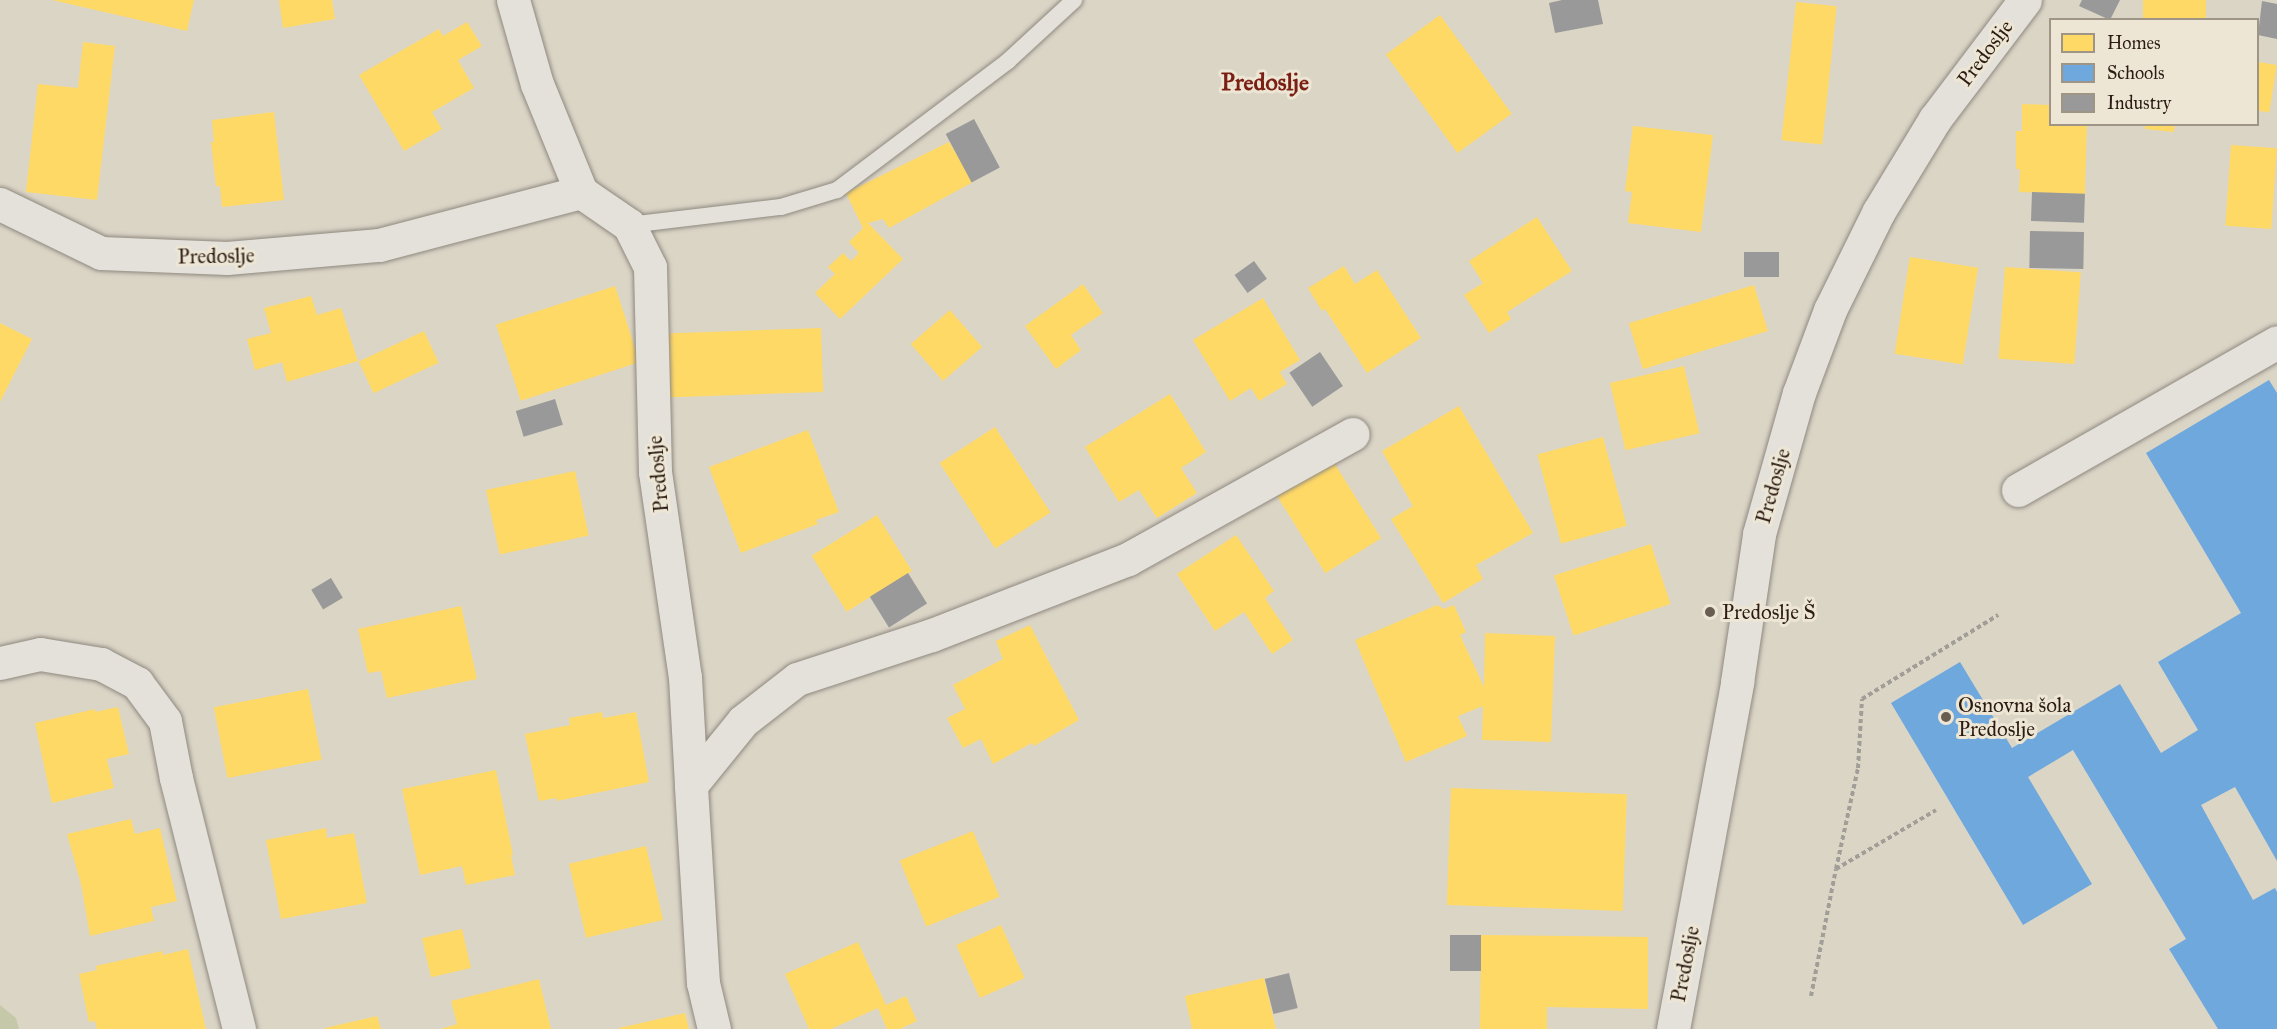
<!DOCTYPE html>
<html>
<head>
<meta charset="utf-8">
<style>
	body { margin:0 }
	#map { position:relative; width:2277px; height:1029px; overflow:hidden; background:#dbd5c6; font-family:"IM FELL Great Primer",serif }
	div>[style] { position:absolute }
	.green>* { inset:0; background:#c5c9a9 }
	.homes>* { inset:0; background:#ffd966; transform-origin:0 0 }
	.schools>* { inset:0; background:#6fa8dc }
	.industry>* { inset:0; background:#999; transform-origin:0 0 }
	.path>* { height:4px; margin-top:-2px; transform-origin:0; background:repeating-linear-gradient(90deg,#a19e97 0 4.5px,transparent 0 7.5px) }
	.roads { filter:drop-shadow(0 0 2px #8f8980) drop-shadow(0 0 2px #8f8980) }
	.service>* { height:16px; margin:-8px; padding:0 8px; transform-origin:8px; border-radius:8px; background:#e4e1da }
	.minor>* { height:33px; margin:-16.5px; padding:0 16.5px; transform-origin:16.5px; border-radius:16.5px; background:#e4e1da }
	.tertiary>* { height:33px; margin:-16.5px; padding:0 16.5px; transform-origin:16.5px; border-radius:16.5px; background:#e4e1da }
	.dots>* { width:16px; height:16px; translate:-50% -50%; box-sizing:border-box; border:3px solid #ede6d5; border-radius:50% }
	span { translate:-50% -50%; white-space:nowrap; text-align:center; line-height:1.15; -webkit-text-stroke:6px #ede6d5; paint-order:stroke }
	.street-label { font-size:21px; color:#2b1b12 }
	.poi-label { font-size:21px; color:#2b1b12 }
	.left { translate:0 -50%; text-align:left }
	.quarter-label { font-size:24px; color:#7a1f14; font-weight:700 }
	.legend { position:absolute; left:2049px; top:18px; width:210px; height:108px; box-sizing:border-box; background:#ede6d5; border:2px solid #9f9587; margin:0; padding:8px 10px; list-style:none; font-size:18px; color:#2b1b12 }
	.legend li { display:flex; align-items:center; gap:12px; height:30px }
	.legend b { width:30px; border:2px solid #9f9587 }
</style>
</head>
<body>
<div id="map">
	<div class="green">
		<i style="clip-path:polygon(0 1005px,16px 1018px,19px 1029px,0 1029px)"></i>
	</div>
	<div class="homes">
		<i style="clip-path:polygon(52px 0,194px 0,187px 31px)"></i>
		<i style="clip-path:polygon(279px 0,332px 0,335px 19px,283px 28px)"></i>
		<i style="left:2143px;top:0;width:63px;height:20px"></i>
		<i style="left:1796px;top:2px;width:41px;height:139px;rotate:6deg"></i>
		<i style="left:1440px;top:15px;width:122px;height:67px;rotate:54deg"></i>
		<i style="clip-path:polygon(467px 22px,482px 46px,458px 60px,474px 88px,432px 112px,442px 129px,404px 151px,359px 75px,439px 29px,443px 36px)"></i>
		<i style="clip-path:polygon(83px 42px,115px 46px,97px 200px,26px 192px,38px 84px,78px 88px)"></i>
		<i style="left:2258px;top:62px;width:19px;height:48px;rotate:9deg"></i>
		<i style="clip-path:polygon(2022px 104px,2050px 105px,2050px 124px,2087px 124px,2085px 194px,2019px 192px,2020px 169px,2016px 169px,2016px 131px,2022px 131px)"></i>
		<i style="clip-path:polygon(274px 112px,284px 200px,222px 207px,220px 186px,216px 186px,211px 142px,214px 142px,212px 120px)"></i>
		<i style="clip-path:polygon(2145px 124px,2175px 124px,2174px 132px,2145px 129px)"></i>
		<i style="clip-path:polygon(1633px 126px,1713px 135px,1701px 232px,1628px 223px,1632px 192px,1625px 191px)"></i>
		<i style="clip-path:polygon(949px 142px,973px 182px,889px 228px,883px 219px,868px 223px,903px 259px,840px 319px,815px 293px,835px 274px,828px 267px,843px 253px,851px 261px,859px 253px,849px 242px,863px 228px,846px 193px)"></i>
		<i style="left:2231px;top:145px;width:46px;height:81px;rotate:4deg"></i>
		<i style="clip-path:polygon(1537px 217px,1572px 271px,1507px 312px,1511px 319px,1489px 333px,1464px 295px,1483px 283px,1469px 261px)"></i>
		<i style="left:1910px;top:257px;width:69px;height:98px;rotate:9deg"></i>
		<i style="clip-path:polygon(1344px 266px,1355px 284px,1377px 270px,1421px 338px,1367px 373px,1325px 309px,1322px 311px,1308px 288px)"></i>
		<i style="left:2005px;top:267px;width:76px;height:92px;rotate:4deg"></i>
		<i style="clip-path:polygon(1083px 284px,1103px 313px,1071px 335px,1081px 350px,1056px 369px,1025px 326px)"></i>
		<i style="left:1754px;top:285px;width:48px;height:131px;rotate:73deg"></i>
		<i style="left:615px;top:286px;width:80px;height:125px;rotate:72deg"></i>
		<i style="clip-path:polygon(311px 296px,317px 315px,341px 308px,358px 361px,287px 382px,282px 362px,255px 370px,247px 339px,271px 333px,264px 308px)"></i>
		<i style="clip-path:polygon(1263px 298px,1300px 360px,1280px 372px,1287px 384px,1259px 401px,1251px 388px,1230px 401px,1193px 340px)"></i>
		<i style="left:950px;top:310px;width:49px;height:52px;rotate:49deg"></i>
		<i style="clip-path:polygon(0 323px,32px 339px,0 402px)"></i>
		<i style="left:821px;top:328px;width:64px;height:163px;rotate:88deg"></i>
		<i style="left:424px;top:331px;width:35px;height:72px;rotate:65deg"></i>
		<i style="left:1684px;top:366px;width:69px;height:76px;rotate:77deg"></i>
		<i style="clip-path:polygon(1170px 394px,1206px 452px,1181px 468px,1197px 493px,1157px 518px,1139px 490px,1119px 502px,1085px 447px)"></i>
		<i style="clip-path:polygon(1459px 406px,1533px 533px,1476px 565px,1483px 579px,1443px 603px,1391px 519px,1413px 506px,1382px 451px)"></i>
		<i style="left:995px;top:427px;width:102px;height:66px;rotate:57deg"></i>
		<i style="clip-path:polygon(808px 430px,839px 512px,816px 520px,818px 524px,741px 553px,709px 467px)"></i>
		<i style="left:1603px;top:437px;width:92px;height:68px;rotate:75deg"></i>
		<i style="left:1333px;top:461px;width:91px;height:66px;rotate:58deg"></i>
		<i style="left:575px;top:471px;width:66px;height:91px;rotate:78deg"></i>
		<i style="left:877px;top:515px;width:66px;height:77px;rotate:58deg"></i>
		<i style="clip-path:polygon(1236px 535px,1274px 591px,1265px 598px,1293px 640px,1272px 654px,1244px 612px,1215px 631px,1177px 574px)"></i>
		<i style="left:1651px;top:544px;width:63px;height:102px;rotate:72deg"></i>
		<i style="clip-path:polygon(1437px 605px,1444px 609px,1454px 605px,1466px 632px,1460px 635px,1484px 687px,1485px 633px,1555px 636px,1551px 742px,1482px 740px,1483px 706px,1458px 716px,1467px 736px,1406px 762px,1355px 640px)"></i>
		<i style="clip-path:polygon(461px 606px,477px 679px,387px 698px,381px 671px,368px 673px,358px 629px)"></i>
		<i style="clip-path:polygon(1030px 625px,1079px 720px,1034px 746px,1032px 743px,993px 764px,981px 739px,963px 748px,947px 718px,965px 709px,953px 685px,1003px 659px,996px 641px)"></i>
		<i style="left:308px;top:689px;width:72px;height:96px;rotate:79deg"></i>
		<i style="clip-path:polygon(118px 707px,129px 754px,107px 759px,114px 788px,52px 803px,35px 723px,95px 709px,95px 712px)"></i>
		<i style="clip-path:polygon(602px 712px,603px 718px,636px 712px,649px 782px,557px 801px,557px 798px,539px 801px,525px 734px,570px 725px,569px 718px)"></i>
		<i style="clip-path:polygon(496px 770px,513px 855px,511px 855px,515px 875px,466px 885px,462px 866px,420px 875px,402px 789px)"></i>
		<i style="left:1451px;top:788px;width:176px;height:117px;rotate:2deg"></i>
		<i style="clip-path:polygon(131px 819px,135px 834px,160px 828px,177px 901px,151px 907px,154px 921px,90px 936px,81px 884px,67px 834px)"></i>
		<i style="clip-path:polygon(326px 828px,327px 838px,354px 833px,367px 903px,281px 919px,266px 840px)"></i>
		<i style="left:973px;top:831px;width:71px;height:79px;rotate:68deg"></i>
		<i style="left:646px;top:846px;width:76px;height:79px;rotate:77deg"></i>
		<i style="left:1001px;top:925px;width:58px;height:49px;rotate:66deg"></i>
		<i style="left:462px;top:929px;width:40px;height:41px;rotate:77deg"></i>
		<i style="clip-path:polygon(1481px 935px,1648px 937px,1648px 1009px,1547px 1007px,1547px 1029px,1480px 1029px)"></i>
		<i style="clip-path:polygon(858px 942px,886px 1005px,906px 996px,917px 1021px,900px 1029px,887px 1029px,878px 1008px,831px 1029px,809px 1029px,785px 974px)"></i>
		<i style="clip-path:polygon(188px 949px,206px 1029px,97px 1029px,95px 1021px,89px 1022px,79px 974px,97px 970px,96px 966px,162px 951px,163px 955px)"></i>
		<i style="clip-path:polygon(1264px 978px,1276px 1029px,1192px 1029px,1185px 996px)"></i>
		<i style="clip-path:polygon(539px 979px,551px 1029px,441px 1029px,457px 1024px,451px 1001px)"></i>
		<i style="clip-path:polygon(685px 1013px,689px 1029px,619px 1029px,619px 1028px)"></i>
		<i style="clip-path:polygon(377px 1016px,381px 1029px,325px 1029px,325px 1028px)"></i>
	</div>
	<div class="schools">
		<i style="clip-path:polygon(2269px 380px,2277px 393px,2277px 861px,2235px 787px,2201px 805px,2253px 900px,2275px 888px,2277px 892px,2277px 1029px,2218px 1029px,2169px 949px,2186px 939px,2073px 750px,2028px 777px,2092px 884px,2023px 925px,1891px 703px,1960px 662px,2012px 748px,2120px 684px,2161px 753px,2198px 730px,2158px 662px,2241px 613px,2146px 453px)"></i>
	</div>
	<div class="industry">
		<i style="clip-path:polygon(1562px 0,1598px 0,1603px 24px,1555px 33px,1549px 3px)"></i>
		<i style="clip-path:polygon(2082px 0,2120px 0,2110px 20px,2079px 6px)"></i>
		<i style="clip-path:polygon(2262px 1px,2277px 4px,2277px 39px,2258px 35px)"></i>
		<i style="left:974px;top:119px;width:55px;height:32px;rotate:62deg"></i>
		<i style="left:2032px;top:192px;width:53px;height:29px;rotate:2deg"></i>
		<i style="left:2030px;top:231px;width:54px;height:37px;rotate:1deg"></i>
		<i style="left:1779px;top:252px;width:25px;height:35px;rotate:90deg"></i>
		<i style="left:1254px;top:261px;width:22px;height:24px;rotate:54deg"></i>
		<i style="left:1320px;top:352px;width:41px;height:37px;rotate:56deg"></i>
		<i style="left:555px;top:399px;width:27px;height:41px;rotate:73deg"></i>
		<i style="left:908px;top:573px;width:36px;height:45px;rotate:58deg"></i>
		<i style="left:331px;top:578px;width:23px;height:23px;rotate:59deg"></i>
		<i style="left:1450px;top:935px;width:31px;height:36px"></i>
		<i style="left:1289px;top:973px;width:36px;height:25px;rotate:76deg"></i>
	</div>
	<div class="path">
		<i style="left:1836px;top:869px;width:103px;rotate:-77.7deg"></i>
		<i style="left:1858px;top:768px;width:69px;rotate:-86.7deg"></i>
		<i style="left:1862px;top:699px;width:160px;rotate:-31.7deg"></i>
		<i style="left:1811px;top:996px;width:129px;rotate:-78.9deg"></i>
		<i style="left:1836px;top:869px;width:116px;rotate:-30.5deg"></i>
	</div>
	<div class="roads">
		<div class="service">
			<i style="left:629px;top:225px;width:153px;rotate:-6.8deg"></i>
			<i style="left:781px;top:207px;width:59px;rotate:-16.9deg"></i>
			<i style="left:837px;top:190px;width:214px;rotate:-37deg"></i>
			<i style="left:1008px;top:61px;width:90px;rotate:-42.7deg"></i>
		</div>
		<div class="minor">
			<i style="left:513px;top:0;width:87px;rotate:74.1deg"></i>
			<i style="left:537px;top:84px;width:117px;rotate:67.8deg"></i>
			<i style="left:581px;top:192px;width:58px;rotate:34.5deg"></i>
			<i style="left:629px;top:225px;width:47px;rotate:63.4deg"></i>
			<i style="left:650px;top:267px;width:205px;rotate:88.6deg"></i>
			<i style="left:655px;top:472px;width:207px;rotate:81.7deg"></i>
			<i style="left:685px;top:677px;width:108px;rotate:86.8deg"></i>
			<i style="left:0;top:204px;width:112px;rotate:25.9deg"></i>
			<i style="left:101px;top:253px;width:126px;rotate:2.3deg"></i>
			<i style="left:227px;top:258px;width:153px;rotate:-4.9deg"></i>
			<i style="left:379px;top:245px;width:209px;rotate:-14.7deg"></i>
			<i style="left:2018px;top:490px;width:298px;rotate:-29.7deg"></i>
			<i style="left:0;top:663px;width:41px;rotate:-12.7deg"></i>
			<i style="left:40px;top:654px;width:62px;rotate:9.3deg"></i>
			<i style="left:101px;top:664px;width:41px;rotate:27.8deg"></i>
			<i style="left:137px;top:683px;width:47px;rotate:53.6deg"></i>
			<i style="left:165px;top:721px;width:58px;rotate:79.1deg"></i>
			<i style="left:176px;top:778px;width:259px;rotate:75.9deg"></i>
			<i style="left:714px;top:1029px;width:47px;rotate:-103.4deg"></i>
			<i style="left:703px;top:983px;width:198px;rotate:-93.5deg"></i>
			<i style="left:691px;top:785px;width:82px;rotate:-50.9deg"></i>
			<i style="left:743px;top:721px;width:68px;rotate:-37.9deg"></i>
			<i style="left:797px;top:679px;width:142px;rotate:-18.1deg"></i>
			<i style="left:932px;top:635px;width:210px;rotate:-21.2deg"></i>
			<i style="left:1128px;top:559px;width:257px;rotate:-29.1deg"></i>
		</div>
		<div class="tertiary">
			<i style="left:1673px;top:1029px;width:353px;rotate:-79.5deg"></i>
			<i style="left:1737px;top:682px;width:150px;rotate:-81.5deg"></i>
			<i style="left:1759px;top:534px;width:147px;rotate:-74.2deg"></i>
			<i style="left:1799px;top:393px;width:89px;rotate:-69.5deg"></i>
			<i style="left:1830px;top:310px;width:110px;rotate:-63.7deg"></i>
			<i style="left:1879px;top:211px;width:108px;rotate:-58.7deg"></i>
			<i style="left:1935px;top:119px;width:149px;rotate:-52.9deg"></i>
		</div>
	</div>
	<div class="dots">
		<i style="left:1710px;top:612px;background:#695c51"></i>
		<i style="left:1946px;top:717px;background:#695c51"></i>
	</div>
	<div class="street-label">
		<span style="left:1985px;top:53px;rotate:-53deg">Predoslje</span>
		<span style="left:216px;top:256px;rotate:-1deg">Predoslje</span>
		<span style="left:658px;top:474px;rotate:-95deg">Predoslje</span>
		<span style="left:1773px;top:486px;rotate:-74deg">Predoslje</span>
		<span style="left:1685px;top:964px;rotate:-79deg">Predoslje</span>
	</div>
	<div class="poi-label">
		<span class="left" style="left:1722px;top:612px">Predoslje Š</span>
		<span class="left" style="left:1958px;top:717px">Osnovna šola<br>Predoslje</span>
	</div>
	<div class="quarter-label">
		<span style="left:1265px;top:83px">Predoslje</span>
	</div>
	<ul class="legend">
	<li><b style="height:16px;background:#ffd966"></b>Homes</li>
	<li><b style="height:16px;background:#6fa8dc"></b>Schools</li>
	<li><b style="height:16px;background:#999"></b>Industry</li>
	</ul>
</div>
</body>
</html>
